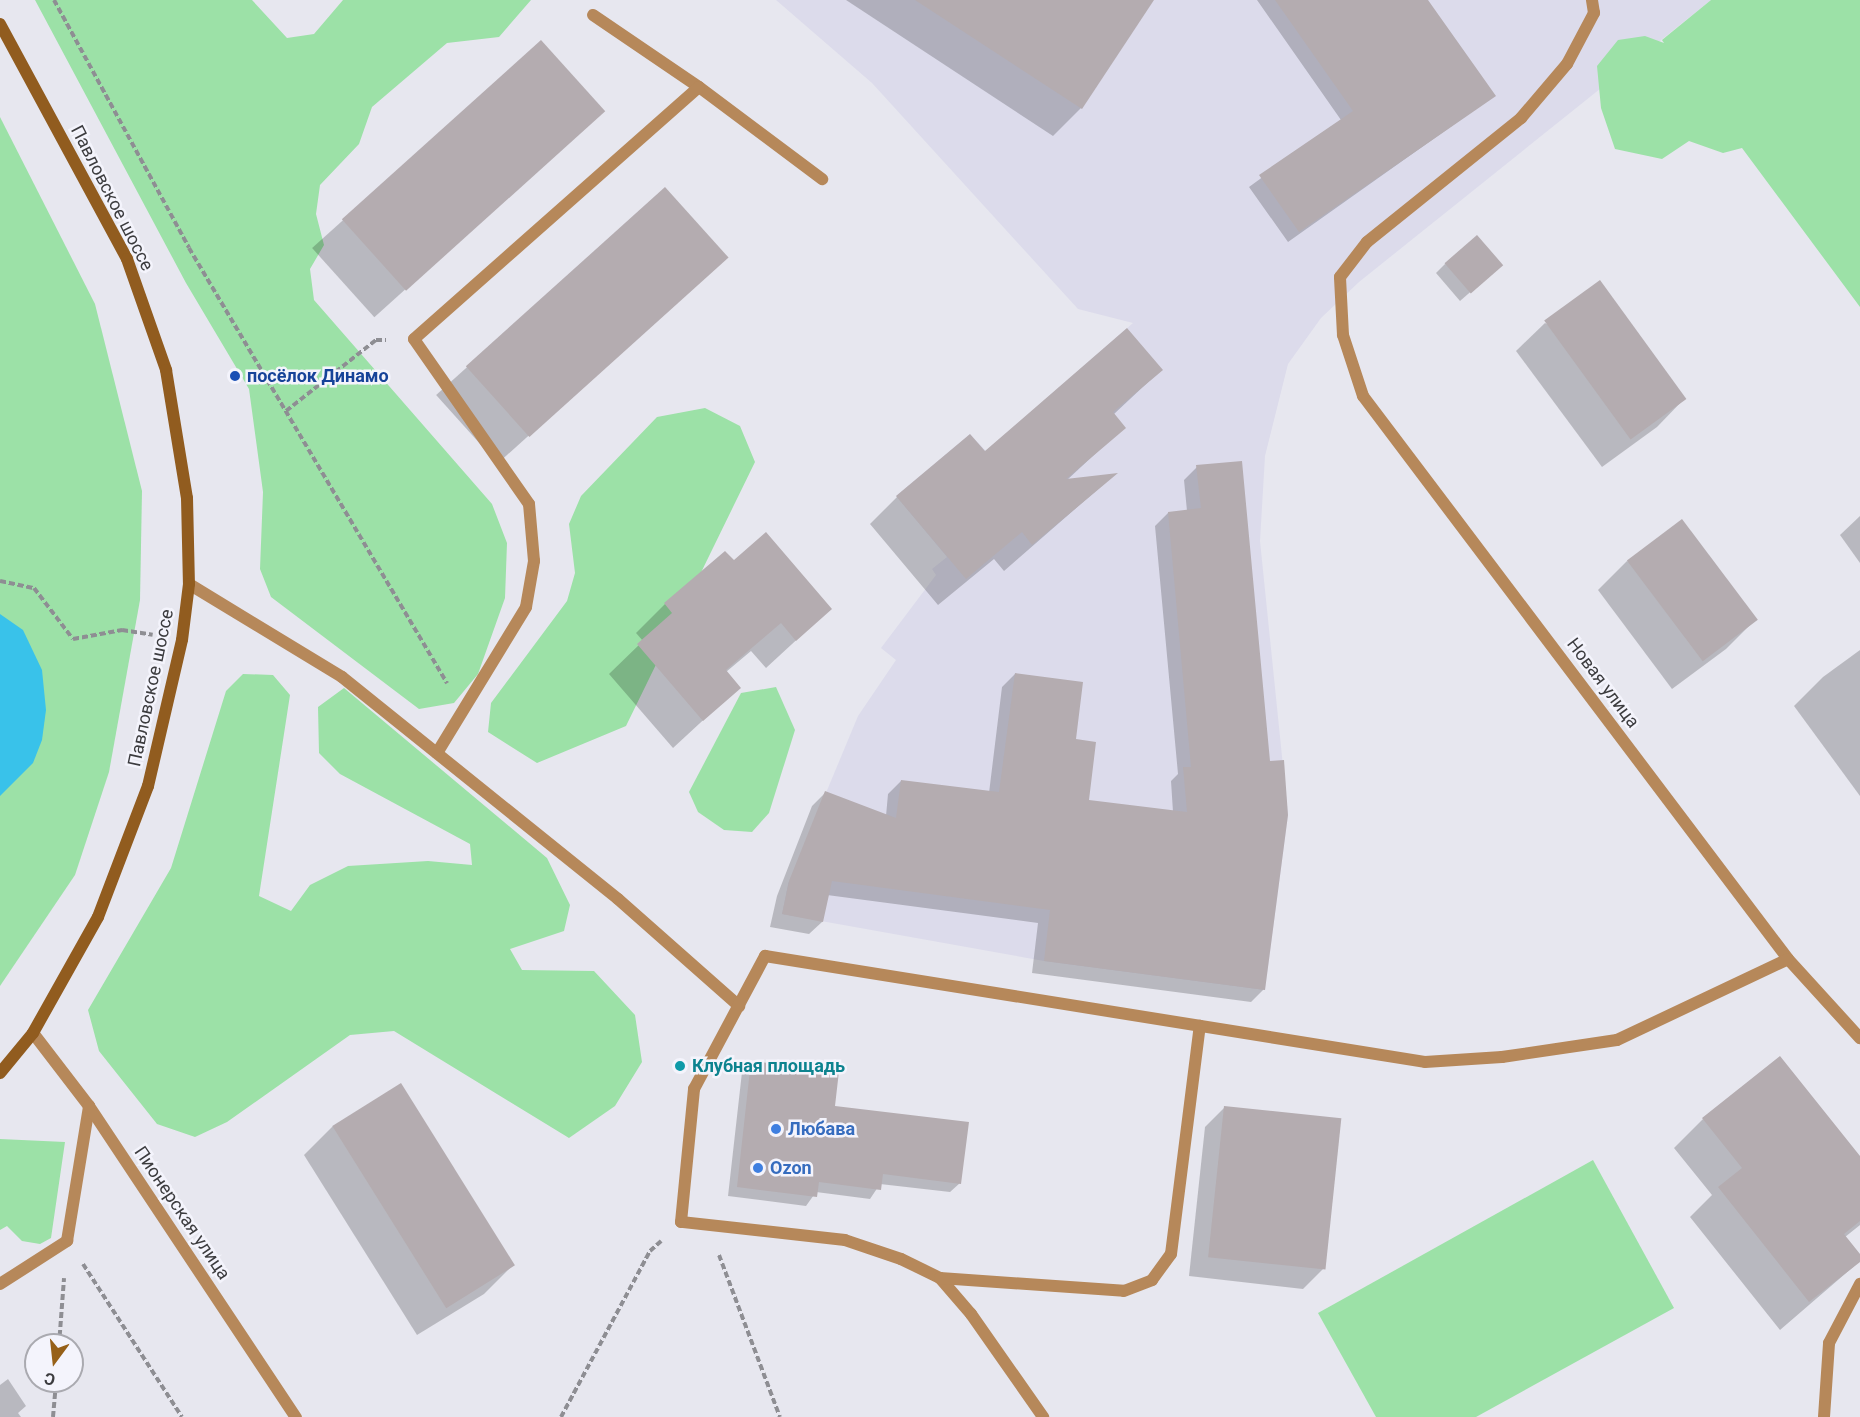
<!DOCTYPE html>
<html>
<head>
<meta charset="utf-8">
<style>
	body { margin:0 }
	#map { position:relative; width:1860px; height:1417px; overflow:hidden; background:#e7e7ef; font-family:Roboto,sans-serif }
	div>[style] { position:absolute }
	.built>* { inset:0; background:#dcdbeb }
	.green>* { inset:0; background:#9ce1a7 }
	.water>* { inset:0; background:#39c2ea }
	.shadow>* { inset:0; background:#0003; transform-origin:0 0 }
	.building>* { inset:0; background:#b4acb0; transform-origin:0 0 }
	.path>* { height:4px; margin-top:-2px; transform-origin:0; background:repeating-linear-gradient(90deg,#8e8e93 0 6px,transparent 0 9px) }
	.service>* { height:12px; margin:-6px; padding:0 6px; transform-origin:6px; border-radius:6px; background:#b6885a }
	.minor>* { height:12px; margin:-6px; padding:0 6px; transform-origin:6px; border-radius:6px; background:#b6885a }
	.secondary>* { height:12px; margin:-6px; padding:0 6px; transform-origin:6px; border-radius:6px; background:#915c1f }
	.dots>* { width:16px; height:16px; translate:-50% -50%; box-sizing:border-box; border:3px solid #f4f4fc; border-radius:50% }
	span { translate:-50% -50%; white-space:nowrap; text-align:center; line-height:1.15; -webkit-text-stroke:5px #f4f4fc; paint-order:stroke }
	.street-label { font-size:18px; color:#3c3c3f }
	.transit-label { font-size:18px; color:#164399; font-weight:700 }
	.left { translate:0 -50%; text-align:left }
	.culture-label { font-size:18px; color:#0d838f; font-weight:700 }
	.shop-label { font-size:18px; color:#366cbe; font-weight:700 }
	.north { position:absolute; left:24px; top:1333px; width:60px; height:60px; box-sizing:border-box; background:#f4f4fc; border:2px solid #aaaab0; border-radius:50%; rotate:195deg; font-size:16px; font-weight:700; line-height:24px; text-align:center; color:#3c3c3f }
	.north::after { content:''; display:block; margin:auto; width:21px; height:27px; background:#966018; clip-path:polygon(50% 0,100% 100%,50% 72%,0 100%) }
</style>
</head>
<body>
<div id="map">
	<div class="built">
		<i style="clip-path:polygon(776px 0,1711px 0,1359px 282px,1321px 318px,1288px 364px,1265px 456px,1260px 541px,1288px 815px,1265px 990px,1044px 961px,782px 914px,788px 884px,858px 716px,896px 660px,881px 648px,936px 575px,932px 569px,947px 557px,896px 496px,970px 434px,986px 451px,1133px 323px,1078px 309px,872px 83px)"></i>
	</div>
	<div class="green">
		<i style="clip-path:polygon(35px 0,252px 0,287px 38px,314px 34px,343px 0,531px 0,499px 37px,447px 43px,372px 107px,359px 144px,320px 185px,316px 214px,324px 245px,310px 269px,314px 300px,492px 504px,507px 543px,505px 598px,478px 674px,454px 703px,419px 709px,271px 597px,260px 569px,263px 492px,249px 389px,186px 283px)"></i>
		<i style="clip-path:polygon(1711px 0,1860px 0,1860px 307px,1742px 148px,1723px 153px,1689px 141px,1662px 159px,1615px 149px,1601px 108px,1597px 66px,1618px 40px,1645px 36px,1664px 43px,1662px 40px)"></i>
		<i style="clip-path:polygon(0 117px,95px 304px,142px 491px,140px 600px,109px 772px,75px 875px,0 986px)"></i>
		<i style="clip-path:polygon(705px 408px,740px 426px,755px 462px,626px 726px,537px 763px,488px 732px,491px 703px,567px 601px,575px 573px,569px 524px,581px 496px,657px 417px)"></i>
		<i style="clip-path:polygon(243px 674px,273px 675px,290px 695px,259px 896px,291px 911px,310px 885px,348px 866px,428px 861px,472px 865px,470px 844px,340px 774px,319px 753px,318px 707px,344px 688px,547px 858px,570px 905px,564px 931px,510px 949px,522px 970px,594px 971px,635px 1015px,642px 1062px,615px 1106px,569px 1138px,394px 1031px,350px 1035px,227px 1122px,195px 1137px,157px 1124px,99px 1051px,88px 1010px,171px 868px,226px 691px)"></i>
		<i style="clip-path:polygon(776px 687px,795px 730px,769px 813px,752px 832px,724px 830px,698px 812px,689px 792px,741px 693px)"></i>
		<i style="clip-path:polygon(0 1139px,65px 1142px,51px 1238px,40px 1244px,22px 1241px,7px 1226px,0 1230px)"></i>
		<i style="clip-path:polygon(1593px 1160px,1674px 1308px,1476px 1417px,1376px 1417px,1318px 1313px)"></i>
	</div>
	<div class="water">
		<i style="clip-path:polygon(0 614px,23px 630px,42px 670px,46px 710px,42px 740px,33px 763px,0 796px)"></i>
	</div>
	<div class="shadow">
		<i style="clip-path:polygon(846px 0,1128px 0,1145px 11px,1081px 108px,1053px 136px)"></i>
		<i style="clip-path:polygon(1257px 0,1426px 0,1494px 96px,1288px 242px,1249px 187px,1341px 120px)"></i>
		<i style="left:541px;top:42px;width:93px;height:308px;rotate:48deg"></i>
		<i style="left:665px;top:189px;width:92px;height:308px;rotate:48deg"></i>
		<i style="clip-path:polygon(1445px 264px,1491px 274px,1460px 301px,1436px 273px)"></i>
		<i style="clip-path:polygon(1545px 323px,1685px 398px,1657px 427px,1602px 467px,1516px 351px)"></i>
		<i style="clip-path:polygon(1161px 370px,1114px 414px,1124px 427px,1067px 480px,1114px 475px,1004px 571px,994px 559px,938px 605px,870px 524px,897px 497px)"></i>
		<i style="clip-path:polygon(1197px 467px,1268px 763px,1264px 989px,1251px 1002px,1032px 973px,1038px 923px,827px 895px,822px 922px,809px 934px,770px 927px,777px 896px,812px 806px,825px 793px,886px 816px,888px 794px,901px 781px,989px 793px,1002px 687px,1015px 674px,1074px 740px,1087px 801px,1173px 812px,1171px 781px,1178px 774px,1155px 526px,1168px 513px,1187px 511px,1184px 480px)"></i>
		<i style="clip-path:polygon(1860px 516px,1860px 563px,1840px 535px)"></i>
		<i style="clip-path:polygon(1627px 561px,1755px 620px,1726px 649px,1672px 689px,1598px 590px)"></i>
		<i style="clip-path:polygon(734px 562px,830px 609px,766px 668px,751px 651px,726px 672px,739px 687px,673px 748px,609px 674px,643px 641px,636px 633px,665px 604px)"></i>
		<i style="clip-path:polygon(1860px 650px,1860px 796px,1794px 706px,1823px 677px)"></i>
		<i style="clip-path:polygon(752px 1063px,833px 1107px,960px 1183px,950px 1192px,880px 1184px,870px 1199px,816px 1192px,806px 1206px,728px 1196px,742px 1072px)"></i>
		<i style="clip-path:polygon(1225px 1107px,1323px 1269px,1303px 1289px,1189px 1276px,1205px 1127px)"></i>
		<i style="clip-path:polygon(1703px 1119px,1860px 1159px,1860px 1225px,1845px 1237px,1860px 1261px,1780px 1330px,1690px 1217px,1712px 1195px,1674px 1148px)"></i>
		<i style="clip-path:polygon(333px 1126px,513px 1265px,484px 1294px,417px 1335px,304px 1155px)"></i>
		<i style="clip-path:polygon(8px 1379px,26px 1406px,18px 1413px,21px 1417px,0 1417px,0 1385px)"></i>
	</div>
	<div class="building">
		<i style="clip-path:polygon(915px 0,1154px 0,1082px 109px)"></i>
		<i style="clip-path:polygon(1275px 0,1428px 0,1496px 96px,1299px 232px,1259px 175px,1353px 111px)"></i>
		<i style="left:541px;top:40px;width:96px;height:268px;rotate:48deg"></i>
		<i style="left:665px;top:187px;width:95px;height:268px;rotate:48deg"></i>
		<i style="left:1477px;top:235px;width:40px;height:43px;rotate:49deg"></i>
		<i style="left:1600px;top:280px;width:147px;height:69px;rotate:54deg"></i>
		<i style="clip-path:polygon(1127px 328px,1163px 370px,1113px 412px,1126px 428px,1066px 479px,1118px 473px,1032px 545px,1022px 532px,966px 579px,896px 496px,970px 434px,985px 451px)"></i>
		<i style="clip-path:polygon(1242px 461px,1270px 761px,1284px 760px,1288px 815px,1265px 990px,1044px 961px,1050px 910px,832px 881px,823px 922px,782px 914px,789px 881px,825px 791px,896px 818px,901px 780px,999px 792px,1015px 673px,1083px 682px,1076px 739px,1096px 742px,1089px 800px,1187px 812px,1183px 767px,1191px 767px,1168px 512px,1201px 508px,1196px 465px)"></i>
		<i style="left:1682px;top:519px;width:126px;height:69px;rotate:53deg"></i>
		<i style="clip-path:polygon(766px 532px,832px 609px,796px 641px,781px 623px,726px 670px,741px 688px,703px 721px,637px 644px,672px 613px,664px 603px,725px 551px,734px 560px)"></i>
		<i style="clip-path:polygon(1780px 1056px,1860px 1156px,1860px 1221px,1844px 1234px,1860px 1254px,1860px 1262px,1809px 1302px,1718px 1187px,1742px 1168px,1702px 1118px)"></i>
		<i style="clip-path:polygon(751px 1061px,839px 1071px,835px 1106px,969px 1122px,961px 1184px,883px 1174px,881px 1190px,819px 1182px,817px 1197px,737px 1187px)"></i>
		<i style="left:401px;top:1083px;width:215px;height:81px;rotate:58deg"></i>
		<i style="left:1224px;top:1106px;width:118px;height:152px;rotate:6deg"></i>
	</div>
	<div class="path">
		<i style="left:54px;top:0;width:282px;rotate:61.4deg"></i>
		<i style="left:189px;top:248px;width:506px;rotate:59.33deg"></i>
		<i style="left:286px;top:411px;width:115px;rotate:-38.3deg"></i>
		<i style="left:376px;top:340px;width:10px"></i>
		<i style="left:0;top:581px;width:35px;rotate:12deg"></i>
		<i style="left:34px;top:588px;width:64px;rotate:52.6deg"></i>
		<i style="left:73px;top:639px;width:50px;rotate:-10.4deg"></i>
		<i style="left:122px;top:630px;width:31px;rotate:9deg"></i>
		<i style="left:719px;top:1255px;width:173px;rotate:69.4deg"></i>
		<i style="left:83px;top:1264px;width:182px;rotate:57.1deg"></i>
		<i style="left:59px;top:1345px;width:67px;rotate:-85.7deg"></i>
		<i style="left:53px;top:1417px;width:36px;rotate:-85deg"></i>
		<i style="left:561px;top:1417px;width:188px;rotate:-61.8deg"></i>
		<i style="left:650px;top:1251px;width:15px;rotate:-42deg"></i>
	</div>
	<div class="service">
		<i style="left:593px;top:15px;width:128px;rotate:34.2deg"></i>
		<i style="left:699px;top:87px;width:154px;rotate:36.8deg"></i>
		<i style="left:1343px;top:335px;width:58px;rotate:-93deg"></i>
		<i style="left:1340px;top:277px;width:44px;rotate:-52.4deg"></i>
		<i style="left:1367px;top:242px;width:198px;rotate:-38.8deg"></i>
		<i style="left:1521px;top:118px;width:71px;rotate:-49.6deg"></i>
		<i style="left:1567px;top:64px;width:58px;rotate:-62.1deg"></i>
		<i style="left:1594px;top:13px;width:13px;rotate:-99deg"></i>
		<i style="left:437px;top:753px;width:171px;rotate:-58.6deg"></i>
		<i style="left:526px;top:607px;width:47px;rotate:-80.1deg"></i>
		<i style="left:534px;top:561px;width:57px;rotate:-95deg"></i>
		<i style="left:529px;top:504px;width:201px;rotate:-124.9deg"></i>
		<i style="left:414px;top:339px;width:380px;rotate:-41.5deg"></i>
		<i style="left:901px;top:1259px;width:43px;rotate:26deg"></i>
		<i style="left:940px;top:1278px;width:48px;rotate:49.3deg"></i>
		<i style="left:971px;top:1314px;width:126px;rotate:55deg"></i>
		<i style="left:940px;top:1278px;width:184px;rotate:4deg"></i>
		<i style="left:1124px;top:1291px;width:30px;rotate:-21deg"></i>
		<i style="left:1152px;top:1280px;width:32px;rotate:-54deg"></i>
		<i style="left:1171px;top:1254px;width:230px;rotate:-82.8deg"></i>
		<i style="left:0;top:1284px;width:80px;rotate:-32.7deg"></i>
		<i style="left:67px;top:1241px;width:137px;rotate:-80.7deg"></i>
	</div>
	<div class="minor">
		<i style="left:1343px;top:335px;width:64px;rotate:71.8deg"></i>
		<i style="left:1363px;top:396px;width:705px;rotate:52.95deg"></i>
		<i style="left:1788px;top:959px;width:107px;rotate:47.7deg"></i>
		<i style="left:189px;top:584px;width:179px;rotate:31.3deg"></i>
		<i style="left:342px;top:677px;width:354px;rotate:38.8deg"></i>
		<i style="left:618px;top:899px;width:162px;rotate:41.5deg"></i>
		<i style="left:33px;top:1033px;width:92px;rotate:52.5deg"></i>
		<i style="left:89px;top:1106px;width:374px;rotate:56.4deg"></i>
		<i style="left:901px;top:1259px;width:59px;rotate:-161.3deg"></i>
		<i style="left:845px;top:1240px;width:165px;rotate:-173.7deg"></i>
		<i style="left:681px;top:1222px;width:134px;rotate:-84.4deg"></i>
		<i style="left:694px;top:1089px;width:151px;rotate:-61.9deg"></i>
		<i style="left:765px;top:956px;width:668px;rotate:9.12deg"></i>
		<i style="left:1425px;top:1062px;width:77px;rotate:-3.7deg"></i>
		<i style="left:1502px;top:1057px;width:116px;rotate:-8.4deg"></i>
		<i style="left:1617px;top:1040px;width:189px;rotate:-25.3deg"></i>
		<i style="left:1824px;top:1417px;width:74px;rotate:-86.1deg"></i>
		<i style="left:1829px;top:1343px;width:67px;rotate:-62.3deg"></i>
	</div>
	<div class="secondary">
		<i style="left:0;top:24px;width:267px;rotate:61.6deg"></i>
		<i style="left:127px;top:259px;width:118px;rotate:70.6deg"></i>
		<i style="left:166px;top:370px;width:130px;rotate:80.7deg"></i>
		<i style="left:187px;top:498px;width:86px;rotate:88.7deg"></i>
		<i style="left:189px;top:584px;width:56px;rotate:97.1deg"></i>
		<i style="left:182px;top:640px;width:150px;rotate:103.1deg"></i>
		<i style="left:148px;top:786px;width:140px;rotate:110.9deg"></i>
		<i style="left:98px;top:917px;width:133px;rotate:119.3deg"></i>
		<i style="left:33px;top:1033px;width:52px;rotate:129.5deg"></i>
	</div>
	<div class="dots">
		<i style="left:235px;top:376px;background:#1a4fb4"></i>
		<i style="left:680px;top:1066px;background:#0f9aa8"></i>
		<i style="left:776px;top:1129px;background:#3f7fe0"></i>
		<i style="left:758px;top:1168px;background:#3f7fe0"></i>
	</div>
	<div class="street-label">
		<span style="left:112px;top:198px;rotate:63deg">Павловское шоссе</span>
		<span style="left:1603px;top:683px;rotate:53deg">Новая улица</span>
		<span style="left:151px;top:688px;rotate:-78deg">Павловское шоссе</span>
		<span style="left:182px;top:1213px;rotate:56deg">Пионерская улица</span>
	</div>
	<div class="transit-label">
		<span class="left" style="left:247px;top:376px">посёлок Динамо</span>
	</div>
	<div class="culture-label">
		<span class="left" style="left:692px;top:1066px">Клубная площадь</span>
	</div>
	<div class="shop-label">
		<span class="left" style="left:788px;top:1129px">Любава</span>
		<span class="left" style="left:770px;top:1168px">Ozon</span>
	</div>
	<div class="north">С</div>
</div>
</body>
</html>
